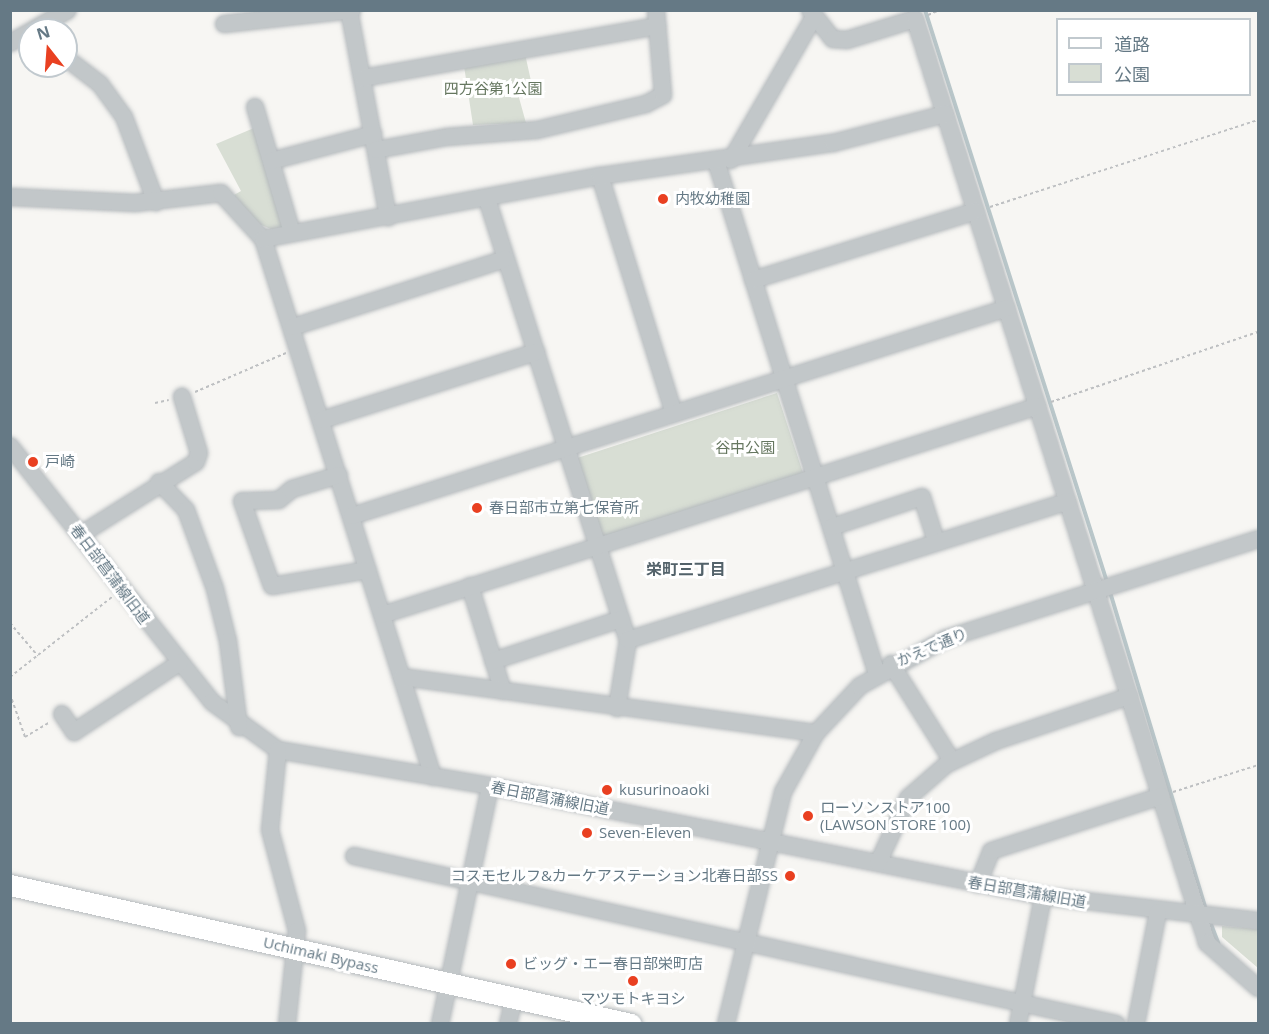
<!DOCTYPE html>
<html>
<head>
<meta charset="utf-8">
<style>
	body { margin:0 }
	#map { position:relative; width:1269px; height:1034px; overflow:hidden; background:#f7f6f3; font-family:"Open Sans","Noto Sans JP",sans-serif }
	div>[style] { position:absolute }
	.green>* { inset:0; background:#d8ded4; transform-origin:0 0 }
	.stream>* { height:4px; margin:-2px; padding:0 2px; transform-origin:2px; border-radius:2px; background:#b9c7ca }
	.path>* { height:2px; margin-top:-1px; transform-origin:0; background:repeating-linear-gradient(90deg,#bec0c2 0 3px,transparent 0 6px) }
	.roads { filter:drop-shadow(0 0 2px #b5babd) drop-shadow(0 0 2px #b5babd) }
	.minor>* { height:16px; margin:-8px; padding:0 8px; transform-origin:8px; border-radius:8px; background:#c2c7c9 }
	.major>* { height:21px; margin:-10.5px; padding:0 10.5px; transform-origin:10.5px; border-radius:10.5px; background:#fff }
	.dots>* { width:16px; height:16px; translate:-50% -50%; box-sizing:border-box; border:3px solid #fff; border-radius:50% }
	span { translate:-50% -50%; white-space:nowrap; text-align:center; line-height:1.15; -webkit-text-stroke:6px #fff; paint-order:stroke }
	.park-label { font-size:15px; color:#667760 }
	.poi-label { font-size:15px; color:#657985 }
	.left { translate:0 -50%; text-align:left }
	.right { translate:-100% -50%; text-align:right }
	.street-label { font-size:15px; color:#657985 }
	.neighbourhood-label { font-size:16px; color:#53626a; font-weight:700 }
	.frame { position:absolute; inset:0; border:12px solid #657985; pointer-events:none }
	.legend { position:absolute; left:1056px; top:18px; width:195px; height:78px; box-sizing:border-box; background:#fff; border:2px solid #c1c9ce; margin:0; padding:8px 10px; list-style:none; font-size:18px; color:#657985 }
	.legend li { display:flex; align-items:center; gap:12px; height:30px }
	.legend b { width:30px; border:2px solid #c1c9ce }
	.north { position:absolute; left:18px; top:18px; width:60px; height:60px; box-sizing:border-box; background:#fff; border:2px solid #c1c9ce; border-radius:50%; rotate:343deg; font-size:16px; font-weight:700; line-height:24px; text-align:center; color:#657985 }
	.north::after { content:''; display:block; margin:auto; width:21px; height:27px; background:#e94021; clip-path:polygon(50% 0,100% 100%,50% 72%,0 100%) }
</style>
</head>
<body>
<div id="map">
	<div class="green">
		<i style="clip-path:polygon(525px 54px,533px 90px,518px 94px,526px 123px,473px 125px,464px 66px)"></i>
		<i style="clip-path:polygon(254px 128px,284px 226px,278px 232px,254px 222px,234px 195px,241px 191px,216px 144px)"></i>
		<i style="left:777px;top:393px;width:86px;height:210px;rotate:72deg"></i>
		<i style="clip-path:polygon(1222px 926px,1258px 929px,1258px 968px,1222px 937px)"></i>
	</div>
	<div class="stream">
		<i style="left:925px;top:10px;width:600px;rotate:72.35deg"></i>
		<i style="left:1110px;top:592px;width:331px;rotate:73.2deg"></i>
		<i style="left:1209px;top:919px;width:26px;rotate:69deg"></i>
	</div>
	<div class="path">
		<i style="left:928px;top:15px;width:13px;rotate:-23deg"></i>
		<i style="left:990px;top:207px;width:282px;rotate:-18deg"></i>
		<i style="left:195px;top:392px;width:99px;rotate:-23.2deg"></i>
		<i style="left:1051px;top:402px;width:219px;rotate:-18.7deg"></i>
		<i style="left:155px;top:403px;width:14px;rotate:-12deg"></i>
		<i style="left:10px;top:623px;width:43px;rotate:49.7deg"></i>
		<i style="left:10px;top:677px;width:130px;rotate:-38.1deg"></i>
		<i style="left:10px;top:694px;width:46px;rotate:70.8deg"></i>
		<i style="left:25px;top:737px;width:29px;rotate:-31deg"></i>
		<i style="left:1173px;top:792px;width:89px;rotate:-17.6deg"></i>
	</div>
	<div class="roads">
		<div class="minor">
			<i style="left:349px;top:10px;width:211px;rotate:79.3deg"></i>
			<i style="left:810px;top:10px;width:37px;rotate:52deg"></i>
			<i style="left:833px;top:39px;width:14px;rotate:4deg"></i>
			<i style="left:847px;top:40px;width:71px;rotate:-17.2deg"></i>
			<i style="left:915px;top:19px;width:969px;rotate:72.46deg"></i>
			<i style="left:1207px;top:943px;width:68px;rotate:41.4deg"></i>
			<i style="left:224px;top:24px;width:129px;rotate:-6.2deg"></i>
			<i style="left:33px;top:30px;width:40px;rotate:-29.7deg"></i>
			<i style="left:10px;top:43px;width:23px;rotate:-29deg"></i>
			<i style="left:66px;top:58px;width:43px;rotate:37.4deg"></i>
			<i style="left:100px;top:84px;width:41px;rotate:54deg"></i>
			<i style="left:124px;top:117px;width:91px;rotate:69.4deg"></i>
			<i style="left:363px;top:78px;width:299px;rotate:-10deg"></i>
			<i style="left:255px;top:107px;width:131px;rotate:73.6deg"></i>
			<i style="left:376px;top:150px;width:72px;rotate:-10.4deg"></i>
			<i style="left:447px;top:137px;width:90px;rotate:-4.4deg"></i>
			<i style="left:537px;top:130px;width:112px;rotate:-13.4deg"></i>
			<i style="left:646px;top:104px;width:19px;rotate:-28deg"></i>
			<i style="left:663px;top:95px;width:85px;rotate:-94.7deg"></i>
			<i style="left:731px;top:160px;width:165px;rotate:-59.9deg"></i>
			<i style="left:271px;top:161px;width:106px;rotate:-14.8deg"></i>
			<i style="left:716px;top:161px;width:538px;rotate:72.58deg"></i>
			<i style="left:600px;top:176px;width:249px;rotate:72.7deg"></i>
			<i style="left:10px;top:197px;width:125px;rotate:2.7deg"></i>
			<i style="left:135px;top:203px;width:87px;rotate:-6.6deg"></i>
			<i style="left:221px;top:193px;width:62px;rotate:47.6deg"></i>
			<i style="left:263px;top:239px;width:564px;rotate:72.46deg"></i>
			<i style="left:487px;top:199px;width:463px;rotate:72.3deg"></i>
			<i style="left:628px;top:640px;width:69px;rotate:99.2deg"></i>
			<i style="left:263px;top:239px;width:343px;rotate:-10.6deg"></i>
			<i style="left:600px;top:176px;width:235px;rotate:-8.1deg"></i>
			<i style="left:833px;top:143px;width:116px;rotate:-14.5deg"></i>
			<i style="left:753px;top:280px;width:233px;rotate:-17.2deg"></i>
			<i style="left:293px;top:327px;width:223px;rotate:-17.8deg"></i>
			<i style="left:322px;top:420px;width:225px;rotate:-17.6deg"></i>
			<i style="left:10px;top:446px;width:326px;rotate:51.7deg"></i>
			<i style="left:212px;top:702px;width:82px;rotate:36deg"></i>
			<i style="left:278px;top:750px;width:215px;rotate:9.6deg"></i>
			<i style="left:490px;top:786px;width:564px;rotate:11.25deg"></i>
			<i style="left:1043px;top:896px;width:216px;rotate:6.6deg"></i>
			<i style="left:339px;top:475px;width:49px;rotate:163.4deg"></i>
			<i style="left:292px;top:489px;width:17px;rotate:140deg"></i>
			<i style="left:279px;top:500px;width:37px;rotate:178deg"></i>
			<i style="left:242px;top:501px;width:90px;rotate:70.6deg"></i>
			<i style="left:272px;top:586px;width:97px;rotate:-9.5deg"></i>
			<i style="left:159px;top:482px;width:39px;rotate:46deg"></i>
			<i style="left:186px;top:510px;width:84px;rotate:69.8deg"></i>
			<i style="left:215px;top:589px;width:54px;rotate:76deg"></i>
			<i style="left:228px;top:641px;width:87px;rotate:82.7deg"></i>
			<i style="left:352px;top:516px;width:687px;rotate:-17.62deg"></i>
			<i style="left:832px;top:527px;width:95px;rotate:-18.4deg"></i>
			<i style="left:922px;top:497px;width:46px;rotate:72.3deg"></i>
			<i style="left:80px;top:535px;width:137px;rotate:-32.2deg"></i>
			<i style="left:196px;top:462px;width:9px;rotate:-72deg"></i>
			<i style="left:199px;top:453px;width:59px;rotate:-106.9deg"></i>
			<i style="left:470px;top:586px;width:110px;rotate:72.6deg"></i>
			<i style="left:382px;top:615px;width:688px;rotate:-17.67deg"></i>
			<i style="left:628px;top:640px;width:461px;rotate:-17.5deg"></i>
			<i style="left:493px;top:661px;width:135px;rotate:-18.2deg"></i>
			<i style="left:891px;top:664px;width:115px;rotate:57.8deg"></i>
			<i style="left:402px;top:677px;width:418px;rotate:7.7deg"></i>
			<i style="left:62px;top:714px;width:22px;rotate:56deg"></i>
			<i style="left:74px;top:732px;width:126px;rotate:-33.3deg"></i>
			<i style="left:278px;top:750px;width:80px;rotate:95.7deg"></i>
			<i style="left:270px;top:830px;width:105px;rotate:75deg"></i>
			<i style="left:297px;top:931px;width:94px;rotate:96.1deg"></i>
			<i style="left:354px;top:856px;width:781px;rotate:12.42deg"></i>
			<i style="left:878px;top:863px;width:72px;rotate:-65.2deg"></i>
			<i style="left:908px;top:798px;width:52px;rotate:-41.1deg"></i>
			<i style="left:947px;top:764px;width:54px;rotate:-25.1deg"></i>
			<i style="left:996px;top:741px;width:141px;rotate:-18.6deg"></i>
			<i style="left:978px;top:884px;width:35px;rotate:-68deg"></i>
			<i style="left:991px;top:851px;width:179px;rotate:-17.9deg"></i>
			<i style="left:440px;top:1024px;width:243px;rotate:-78.1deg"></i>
			<i style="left:508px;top:1024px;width:27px;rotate:-77deg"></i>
			<i style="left:726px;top:1024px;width:239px;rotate:-76.2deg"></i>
			<i style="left:783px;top:792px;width:68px;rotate:-60.8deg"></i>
			<i style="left:816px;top:733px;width:64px;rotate:-46.9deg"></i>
			<i style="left:860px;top:686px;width:97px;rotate:-28.9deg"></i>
			<i style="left:945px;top:639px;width:329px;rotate:-17.7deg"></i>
			<i style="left:1018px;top:1024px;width:130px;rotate:-78.9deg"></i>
			<i style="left:1136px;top:1024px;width:114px;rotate:-78.9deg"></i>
		</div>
		<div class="major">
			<i style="left:10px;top:885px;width:636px;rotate:12.62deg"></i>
		</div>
	</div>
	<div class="dots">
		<i style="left:663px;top:199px;background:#e94021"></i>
		<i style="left:33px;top:462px;background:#e94021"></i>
		<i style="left:477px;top:508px;background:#e94021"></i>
		<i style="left:607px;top:790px;background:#e94021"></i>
		<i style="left:808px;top:816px;background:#e94021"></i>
		<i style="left:587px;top:833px;background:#e94021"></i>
		<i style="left:790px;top:876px;background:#e94021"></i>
		<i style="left:511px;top:964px;background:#e94021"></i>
		<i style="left:633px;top:981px;background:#e94021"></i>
	</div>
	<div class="park-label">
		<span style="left:493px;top:89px">四方谷第1公園</span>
		<span style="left:745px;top:448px">谷中公園</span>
	</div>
	<div class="poi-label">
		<span class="left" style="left:675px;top:199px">内牧幼稚園</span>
		<span class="left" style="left:45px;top:462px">戸崎</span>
		<span class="left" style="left:489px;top:508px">春日部市立第七保育所</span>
		<span class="left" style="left:619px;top:790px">kusurinoaoki</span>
		<span class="left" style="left:820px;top:816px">ローソンストア100<br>(LAWSON STORE 100)</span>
		<span class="left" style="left:599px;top:833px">Seven-Eleven</span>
		<span class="right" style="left:778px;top:876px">コスモセルフ&amp;カーケアステーション北春日部SS</span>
		<span class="left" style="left:523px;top:964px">ビッグ・エー春日部栄町店</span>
		<span style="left:633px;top:999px">マツモトキヨシ</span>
	</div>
	<div class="street-label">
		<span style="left:110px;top:574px;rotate:53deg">春日部菖蒲線旧道</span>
		<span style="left:932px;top:647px;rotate:-23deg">かえで通り</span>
		<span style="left:550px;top:798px;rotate:11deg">春日部菖蒲線旧道</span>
		<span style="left:1027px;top:892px;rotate:10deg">春日部菖蒲線旧道</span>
		<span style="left:321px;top:955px;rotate:13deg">Uchimaki Bypass</span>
	</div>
	<div class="neighbourhood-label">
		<span style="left:686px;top:569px">栄町三丁目</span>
	</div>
	<div class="frame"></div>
	<ul class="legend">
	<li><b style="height:8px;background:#fff"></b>道路</li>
	<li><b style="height:16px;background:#d8ded4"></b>公園</li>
	</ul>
	<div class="north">N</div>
</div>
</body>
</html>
